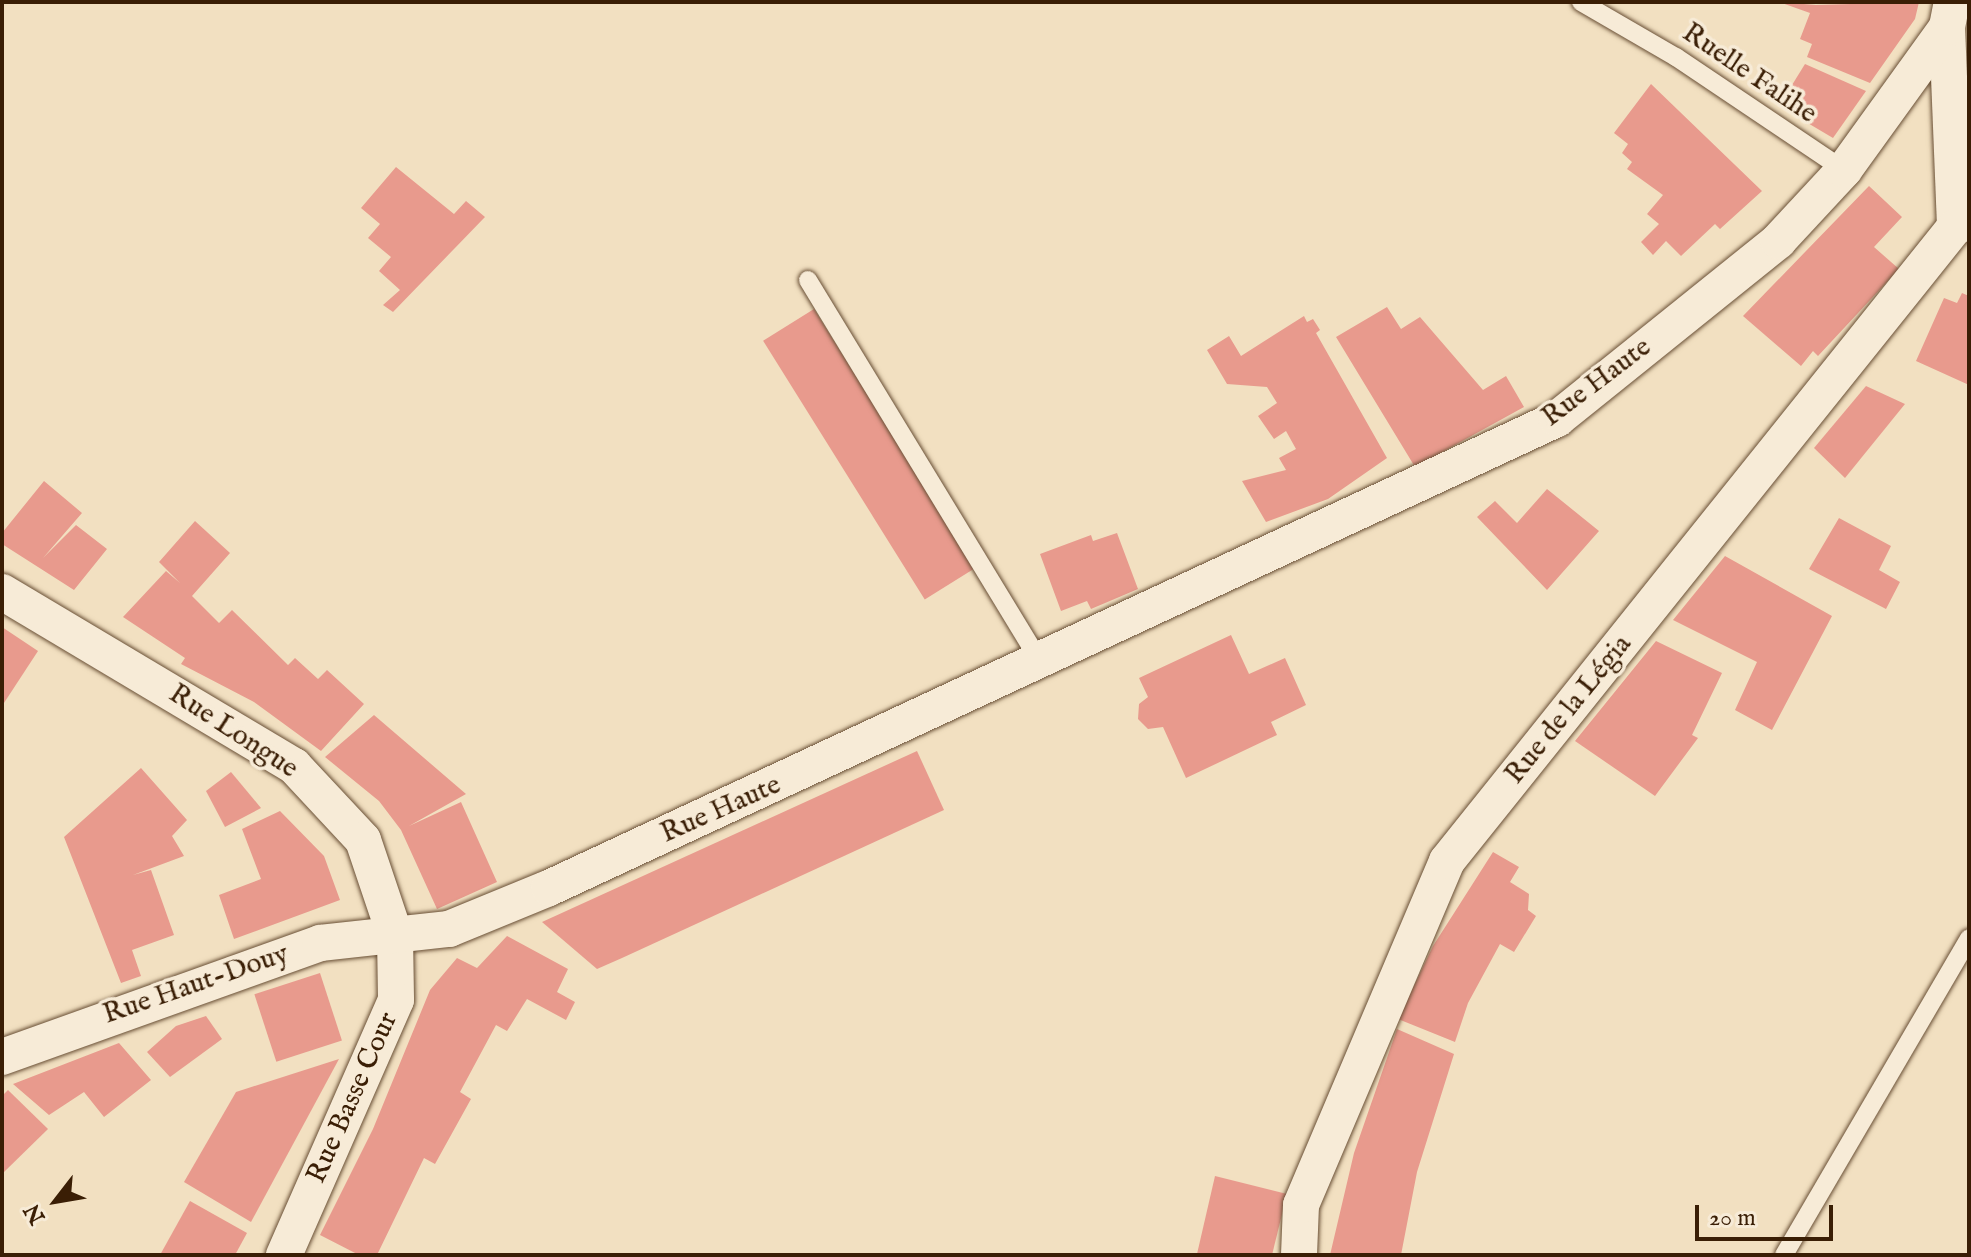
<!DOCTYPE html>
<html>
<head>
<meta charset="utf-8">
<style>
	body { margin:0 }
	#map { position:relative; width:1971px; height:1257px; overflow:hidden; background:#f2e0c1; font-family:"IM FELL English",serif }
	div>[style] { position:absolute }
	.building>* { inset:0; background:#e89a8d; transform-origin:0 0 }
	.roads { filter:drop-shadow(0 0 2px #684e34) drop-shadow(0 0 2px #684e34) }
	.service>* { height:18px; margin:-9px; padding:0 9px; transform-origin:9px; border-radius:9px; background:#f7ebd7 }
	.minor>* { height:36px; margin:-18px; padding:0 18px; transform-origin:18px; border-radius:18px; background:#f7ebd7 }
	span { translate:-50% -50%; white-space:nowrap; text-align:center; line-height:1.15; -webkit-text-stroke:7px #f7ebd7; paint-order:stroke }
	.street-label { font-size:28px; color:#3a1e05 }
	.frame { position:absolute; inset:0; border:4px solid #3a1e05; pointer-events:none }
	.north { position:absolute; left:16px; top:1161px; width:80px; height:80px; -webkit-text-stroke:6px #f7ebd7; paint-order:stroke; rotate:239deg; font-size:22px; font-weight:700; line-height:32px; text-align:center; color:#3a1e05 }
	.north::after { content:''; display:block; margin:auto; width:28px; height:36px; background:#3a1e05; clip-path:polygon(50% 0,100% 100%,50% 72%,0 100%) }
	.scale { position:absolute; left:1695px; top:1205px; width:138px; height:36px; box-sizing:border-box; border:4px solid #3a1e05; border-top:0; padding-left:10px; font-size:24px; line-height:28px; white-space:nowrap; color:#3a1e05; -webkit-text-stroke:6px #f7ebd7; paint-order:stroke }
</style>
</head>
<body>
<div id="map">
	<div class="building">
		<i style="clip-path:polygon(1779px 2px,1816px 5px,1919px 2px,1915px 19px,1870px 83px,1807px 57px,1812px 44px,1800px 39px,1810px 13px)"></i>
		<i style="clip-path:polygon(1805px 64px,1866px 91px,1833px 138px,1779px 106px)"></i>
		<i style="clip-path:polygon(1651px 84px,1762px 191px,1720px 229px,1715px 224px,1681px 256px,1666px 241px,1653px 255px,1641px 242px,1659px 224px,1647px 214px,1663px 195px,1627px 169px,1632px 162px,1622px 153px,1628px 144px,1614px 133px)"></i>
		<i style="clip-path:polygon(396px 167px,454px 214px,466px 201px,485px 217px,393px 312px,383px 305px,400px 290px,379px 271px,391px 257px,368px 238px,380px 224px,361px 208px)"></i>
		<i style="clip-path:polygon(1869px 186px,1902px 217px,1874px 247px,1899px 269px,1818px 356px,1813px 351px,1801px 366px,1743px 316px)"></i>
		<i style="clip-path:polygon(1962px 293px,1969px 296px,1969px 385px,1916px 361px,1944px 298px,1957px 303px)"></i>
		<i style="clip-path:polygon(1387px 307px,1401px 329px,1420px 317px,1483px 390px,1506px 376px,1524px 407px,1415px 467px,1336px 337px)"></i>
		<i style="left:814px;top:309px;width:305px;height:60px;rotate:58deg"></i>
		<i style="clip-path:polygon(1304px 316px,1307px 322px,1313px 319px,1320px 330px,1316px 333px,1387px 458px,1328px 499px,1266px 522px,1242px 481px,1286px 470px,1279px 458px,1296px 449px,1286px 431px,1274px 439px,1258px 416px,1277px 403px,1267px 387px,1227px 384px,1207px 350px,1229px 336px,1241px 356px)"></i>
		<i style="clip-path:polygon(1866px 386px,1905px 404px,1845px 478px,1814px 448px)"></i>
		<i style="clip-path:polygon(44px 481px,82px 513px,43px 558px,76px 525px,107px 549px,74px 590px,2px 544px,2px 533px)"></i>
		<i style="clip-path:polygon(1547px 489px,1599px 531px,1547px 590px,1477px 517px,1495px 501px,1517px 523px)"></i>
		<i style="clip-path:polygon(1839px 518px,1891px 546px,1879px 570px,1900px 582px,1886px 609px,1809px 569px)"></i>
		<i style="clip-path:polygon(195px 521px,230px 553px,192px 596px,219px 623px,232px 610px,288px 665px,295px 658px,318px 679px,327px 670px,364px 704px,321px 751px,254px 702px,181px 664px,185px 658px,123px 617px,166px 571px,180px 583px,159px 562px)"></i>
		<i style="clip-path:polygon(1117px 533px,1138px 589px,1091px 609px,1087px 601px,1061px 611px,1040px 554px,1091px 535px,1093px 541px)"></i>
		<i style="clip-path:polygon(1725px 556px,1832px 616px,1772px 730px,1735px 710px,1757px 662px,1673px 620px)"></i>
		<i style="clip-path:polygon(2px 627px,38px 651px,2px 706px)"></i>
		<i style="clip-path:polygon(1231px 635px,1249px 674px,1285px 658px,1306px 705px,1271px 722px,1277px 735px,1186px 778px,1163px 727px,1148px 729px,1138px 719px,1139px 704px,1148px 697px,1139px 678px)"></i>
		<i style="clip-path:polygon(1656px 641px,1722px 673px,1692px 735px,1698px 738px,1655px 796px,1575px 741px)"></i>
		<i style="clip-path:polygon(374px 715px,466px 794px,409px 826px,461px 802px,497px 882px,437px 909px,401px 830px,379px 801px,325px 757px)"></i>
		<i style="clip-path:polygon(917px 751px,944px 810px,622px 958px,597px 969px,542px 922px)"></i>
		<i style="clip-path:polygon(141px 768px,187px 820px,172px 836px,184px 856px,133px 875px,151px 870px,174px 935px,132px 950px,141px 976px,121px 983px,64px 837px)"></i>
		<i style="clip-path:polygon(231px 772px,261px 808px,225px 827px,206px 791px)"></i>
		<i style="clip-path:polygon(280px 811px,324px 856px,340px 900px,234px 939px,219px 895px,261px 879px,242px 829px)"></i>
		<i style="clip-path:polygon(1493px 852px,1519px 867px,1510px 882px,1529px 894px,1528px 910px,1536px 916px,1514px 952px,1500px 944px,1468px 1003px,1455px 1042px,1398px 1019px,1433px 946px)"></i>
		<i style="clip-path:polygon(507px 936px,568px 969px,557px 992px,575px 1002px,566px 1020px,527px 999px,507px 1031px,496px 1025px,460px 1092px,471px 1099px,435px 1164px,424px 1158px,377px 1255px,359px 1255px,320px 1235px,373px 1129px,430px 990px,457px 958px,477px 968px)"></i>
		<i style="left:320px;top:973px;width:71px;height:69px;rotate:72deg"></i>
		<i style="clip-path:polygon(206px 1016px,222px 1039px,170px 1077px,147px 1052px,176px 1026px)"></i>
		<i style="clip-path:polygon(1397px 1029px,1454px 1054px,1417px 1172px,1401px 1255px,1330px 1255px,1354px 1153px)"></i>
		<i style="clip-path:polygon(119px 1043px,151px 1080px,104px 1117px,84px 1092px,49px 1115px,13px 1084px)"></i>
		<i style="clip-path:polygon(339px 1059px,251px 1222px,184px 1182px,236px 1092px)"></i>
		<i style="clip-path:polygon(8px 1090px,48px 1129px,2px 1174px,2px 1096px)"></i>
		<i style="clip-path:polygon(1215px 1176px,1287px 1194px,1272px 1255px,1197px 1254px)"></i>
		<i style="clip-path:polygon(190px 1201px,247px 1233px,235px 1255px,160px 1255px)"></i>
	</div>
	<div class="roads">
		<div class="service">
			<i style="left:1581px;top:2px;width:110px;rotate:30.1deg"></i>
			<i style="left:1676px;top:57px;width:202px;rotate:33.9deg"></i>
			<i style="left:808px;top:280px;width:446px;rotate:58.7deg"></i>
			<i style="left:1784px;top:1255px;width:367px;rotate:-59.7deg"></i>
		</div>
		<div class="minor">
			<i style="left:1947px;top:27px;width:200px;rotate:87.7deg"></i>
			<i style="left:2px;top:592px;width:340px;rotate:30.8deg"></i>
			<i style="left:294px;top:766px;width:101px;rotate:47deg"></i>
			<i style="left:363px;top:840px;width:100px;rotate:71.4deg"></i>
			<i style="left:395px;top:935px;width:65px;rotate:89.1deg"></i>
			<i style="left:396px;top:1000px;width:279px;rotate:113.7deg"></i>
			<i style="left:2px;top:1057px;width:338px;rotate:-19.7deg"></i>
			<i style="left:320px;top:943px;width:130px;rotate:-6.2deg"></i>
			<i style="left:449px;top:929px;width:108px;rotate:-22.3deg"></i>
			<i style="left:549px;top:888px;width:1112px;rotate:-24.95deg"></i>
			<i style="left:1557px;top:419px;width:284px;rotate:-38.8deg"></i>
			<i style="left:1778px;top:241px;width:97px;rotate:-47.1deg"></i>
			<i style="left:1844px;top:170px;width:176px;rotate:-54.2deg"></i>
			<i style="left:1947px;top:27px;width:25px;rotate:-79deg"></i>
			<i style="left:1299px;top:1255px;width:50px;rotate:-87.7deg"></i>
			<i style="left:1301px;top:1205px;width:374px;rotate:-67deg"></i>
			<i style="left:1447px;top:861px;width:812px;rotate:-51.3deg"></i>
			<i style="left:1955px;top:227px;width:15px;rotate:-23deg"></i>
		</div>
	</div>
	<div class="street-label">
		<span style="left:1749px;top:74px;rotate:34deg">Ruelle Falihe</span>
		<span style="left:1597px;top:383px;rotate:-37deg">Rue Haute</span>
		<span style="left:1569px;top:710px;rotate:-51deg">Rue de la Légia</span>
		<span style="left:233px;top:732px;rotate:33deg">Rue Longue</span>
		<span style="left:721px;top:810px;rotate:-24deg">Rue Haute</span>
		<span style="left:196px;top:985px;rotate:-19deg">Rue Haut-Douy</span>
		<span style="left:353px;top:1098px;rotate:-66deg">Rue Basse Cour</span>
	</div>
	<div class="frame"></div>
	<div class="north">N</div>
	<div class="scale">20 m</div>
</div>
</body>
</html>
